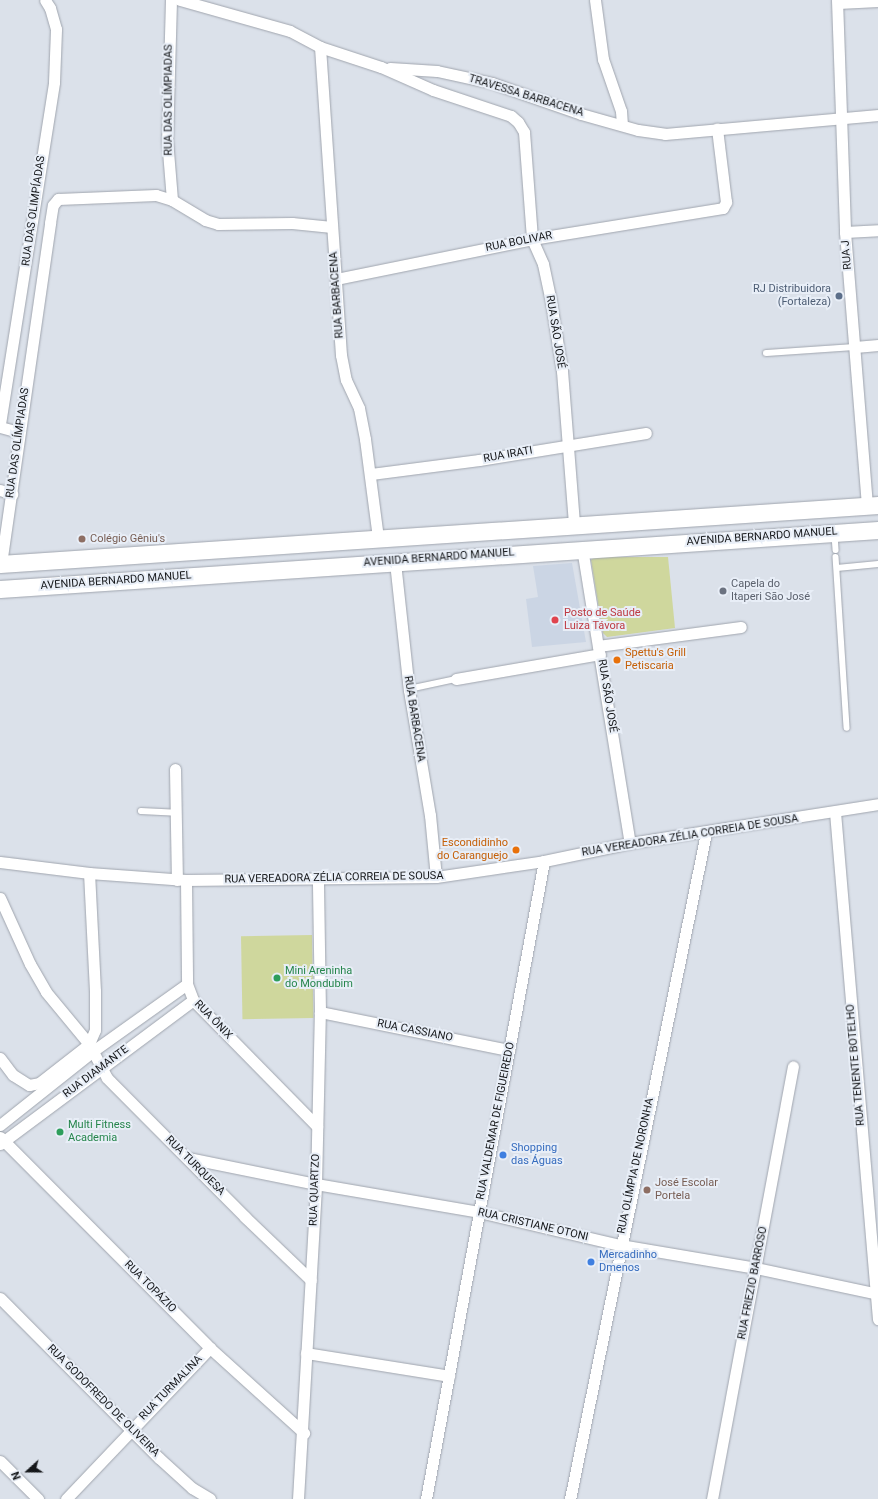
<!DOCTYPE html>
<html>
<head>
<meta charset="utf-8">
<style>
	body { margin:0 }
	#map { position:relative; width:878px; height:1499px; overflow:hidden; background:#dbe1ea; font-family:Roboto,sans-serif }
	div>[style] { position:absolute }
	.built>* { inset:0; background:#cbd5e4 }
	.green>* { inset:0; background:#cfd79d; transform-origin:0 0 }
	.roads { filter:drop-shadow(0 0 1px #a0a5ae) drop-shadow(0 0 1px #a0a5ae) }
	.lane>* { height:5.5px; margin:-2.75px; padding:0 2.75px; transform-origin:2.75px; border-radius:2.75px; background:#fff }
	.street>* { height:11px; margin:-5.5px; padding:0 5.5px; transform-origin:5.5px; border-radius:5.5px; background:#fff }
	.primary>* { height:17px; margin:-8.5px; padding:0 8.5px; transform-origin:8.5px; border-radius:8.5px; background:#fff }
	.dots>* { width:11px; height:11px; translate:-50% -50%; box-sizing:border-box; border:2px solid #e8eef7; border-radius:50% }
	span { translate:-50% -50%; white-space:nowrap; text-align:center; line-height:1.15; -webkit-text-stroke:4px #e8eef7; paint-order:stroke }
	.street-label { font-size:11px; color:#15171a }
	.service-label { font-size:11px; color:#4e5e75 }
	.right { translate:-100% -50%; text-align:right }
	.education-label { font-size:11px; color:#785e54 }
	.left { translate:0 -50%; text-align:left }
	.worship-label { font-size:11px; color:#5b616d }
	.health-label { font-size:11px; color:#be3a42 }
	.food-label { font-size:11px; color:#c56008 }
	.leisure-label { font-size:11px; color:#27864d }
	.shop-label { font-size:11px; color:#366cbe }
	.north { position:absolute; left:8px; top:1451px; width:40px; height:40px; -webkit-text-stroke:3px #e8eef7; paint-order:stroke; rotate:249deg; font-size:11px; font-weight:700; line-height:16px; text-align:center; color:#15171a }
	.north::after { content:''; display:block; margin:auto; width:14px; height:18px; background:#15171a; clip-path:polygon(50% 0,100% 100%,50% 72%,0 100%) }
</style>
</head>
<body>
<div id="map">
	<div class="built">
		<i style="clip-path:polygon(572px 563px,586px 642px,532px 647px,526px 599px,538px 597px,533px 566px)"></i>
	</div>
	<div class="green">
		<i style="clip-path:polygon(594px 557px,668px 557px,675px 628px,607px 637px,603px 633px,591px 560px)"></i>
		<i style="left:312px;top:935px;width:83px;height:71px;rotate:89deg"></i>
	</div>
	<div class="roads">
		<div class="lane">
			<i style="left:766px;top:353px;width:89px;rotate:-3.9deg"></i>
			<i style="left:835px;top:535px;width:15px;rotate:86deg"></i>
			<i style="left:836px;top:557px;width:171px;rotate:86.3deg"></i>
			<i style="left:837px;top:568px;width:41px;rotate:-5.6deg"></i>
			<i style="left:409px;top:689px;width:48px;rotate:-12deg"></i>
			<i style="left:141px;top:811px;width:35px;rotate:3deg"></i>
		</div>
		<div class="street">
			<i style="left:171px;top:0;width:139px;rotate:91.6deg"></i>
			<i style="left:167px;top:139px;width:61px;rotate:85.3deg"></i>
			<i style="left:180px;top:0;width:114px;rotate:15.7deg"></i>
			<i style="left:290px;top:31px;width:34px;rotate:28deg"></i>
			<i style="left:320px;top:47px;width:64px;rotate:18.2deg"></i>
			<i style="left:381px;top:67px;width:57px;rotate:23.9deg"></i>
			<i style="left:433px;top:90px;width:82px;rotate:18.4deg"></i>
			<i style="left:511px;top:116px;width:9px;rotate:41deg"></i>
			<i style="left:518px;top:122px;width:12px;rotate:59deg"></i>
			<i style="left:524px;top:132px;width:107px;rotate:85.7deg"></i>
			<i style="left:532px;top:239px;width:27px;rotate:66deg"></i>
			<i style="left:543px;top:264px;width:33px;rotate:78deg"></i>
			<i style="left:550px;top:296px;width:76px;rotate:80.9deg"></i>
			<i style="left:562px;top:371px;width:154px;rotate:85.5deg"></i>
			<i style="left:595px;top:0;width:60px;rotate:82.3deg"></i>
			<i style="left:603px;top:59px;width:55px;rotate:70.9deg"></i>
			<i style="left:621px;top:111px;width:14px;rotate:86deg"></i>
			<i style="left:837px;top:0;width:232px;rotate:88deg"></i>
			<i style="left:845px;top:232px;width:275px;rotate:85.4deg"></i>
			<i style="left:838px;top:3px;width:40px;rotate:-2.9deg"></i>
			<i style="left:320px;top:47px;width:309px;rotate:86.1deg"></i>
			<i style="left:341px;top:355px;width:25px;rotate:79deg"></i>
			<i style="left:346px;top:380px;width:31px;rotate:65deg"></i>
			<i style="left:359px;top:408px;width:32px;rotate:79deg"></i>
			<i style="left:365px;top:439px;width:100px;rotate:82.5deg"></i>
			<i style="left:390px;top:68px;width:47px;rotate:3.7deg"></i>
			<i style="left:437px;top:71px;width:56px;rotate:12.3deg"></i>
			<i style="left:492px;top:83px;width:94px;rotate:19.2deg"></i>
			<i style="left:581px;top:114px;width:59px;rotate:15.7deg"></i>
			<i style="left:638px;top:130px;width:27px;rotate:8deg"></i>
			<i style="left:665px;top:134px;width:214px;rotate:-5.1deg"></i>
			<i style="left:845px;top:232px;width:33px;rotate:-3deg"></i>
			<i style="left:336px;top:279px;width:200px;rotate:-11.5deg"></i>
			<i style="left:532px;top:239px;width:193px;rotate:-9.2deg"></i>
			<i style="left:723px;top:208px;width:7px;rotate:-63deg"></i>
			<i style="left:726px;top:202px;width:74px;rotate:-97deg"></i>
			<i style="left:855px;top:347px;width:23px;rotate:-5deg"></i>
			<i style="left:0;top:424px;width:346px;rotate:-81deg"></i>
			<i style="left:54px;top:82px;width:53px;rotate:-87.8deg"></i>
			<i style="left:56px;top:29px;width:22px;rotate:-106deg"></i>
			<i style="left:50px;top:8px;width:9px;rotate:-122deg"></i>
			<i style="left:0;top:427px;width:20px;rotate:15deg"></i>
			<i style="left:371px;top:474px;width:109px;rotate:-7.4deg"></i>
			<i style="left:479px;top:460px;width:169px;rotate:-9.2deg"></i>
			<i style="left:0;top:490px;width:13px;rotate:18deg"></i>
			<i style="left:582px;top:548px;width:299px;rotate:80.8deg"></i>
			<i style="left:395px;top:562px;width:129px;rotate:83.8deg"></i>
			<i style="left:409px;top:690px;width:127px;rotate:80.5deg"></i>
			<i style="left:430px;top:815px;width:62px;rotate:84.5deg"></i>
			<i style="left:1px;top:564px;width:345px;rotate:-81.8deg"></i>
			<i style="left:50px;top:223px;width:18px;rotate:-81deg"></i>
			<i style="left:53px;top:205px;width:8px;rotate:-50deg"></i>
			<i style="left:58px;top:199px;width:98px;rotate:-2.3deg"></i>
			<i style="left:156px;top:195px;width:17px;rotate:17deg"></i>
			<i style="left:172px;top:200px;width:39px;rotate:31deg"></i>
			<i style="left:205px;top:220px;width:14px;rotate:17deg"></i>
			<i style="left:218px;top:224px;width:74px;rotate:-0.8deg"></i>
			<i style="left:292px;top:223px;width:40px;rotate:5.7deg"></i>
			<i style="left:598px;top:646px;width:144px;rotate:-7.6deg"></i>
			<i style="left:456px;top:679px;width:146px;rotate:-9.8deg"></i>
			<i style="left:175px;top:769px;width:111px;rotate:89deg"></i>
			<i style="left:835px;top:812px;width:509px;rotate:85.15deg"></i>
			<i style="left:0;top:862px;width:90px;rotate:7deg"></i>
			<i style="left:89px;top:873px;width:97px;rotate:4.1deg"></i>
			<i style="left:186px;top:880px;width:250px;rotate:-0.7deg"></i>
			<i style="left:436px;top:877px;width:109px;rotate:-8.4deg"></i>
			<i style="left:544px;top:861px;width:88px;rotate:-11.8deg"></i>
			<i style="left:630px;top:843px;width:251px;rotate:-8.9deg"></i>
			<i style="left:186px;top:880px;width:104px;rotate:89.4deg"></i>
			<i style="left:187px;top:984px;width:17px;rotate:69deg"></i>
			<i style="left:193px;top:1000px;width:177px;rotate:45.5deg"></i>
			<i style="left:0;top:898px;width:72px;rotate:65.6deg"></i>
			<i style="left:30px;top:964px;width:32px;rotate:60deg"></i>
			<i style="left:46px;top:992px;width:67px;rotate:50.4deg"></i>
			<i style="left:89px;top:1044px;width:38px;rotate:62deg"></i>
			<i style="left:107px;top:1078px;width:196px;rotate:45.2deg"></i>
			<i style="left:245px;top:1217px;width:91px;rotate:43.7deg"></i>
			<i style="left:320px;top:1012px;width:193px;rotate:11.4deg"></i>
			<i style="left:0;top:1058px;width:21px;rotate:53deg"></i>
			<i style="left:13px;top:1075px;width:19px;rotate:32deg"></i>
			<i style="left:29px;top:1085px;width:10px;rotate:-11deg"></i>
			<i style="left:39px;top:1083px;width:63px;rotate:-38deg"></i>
			<i style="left:89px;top:1044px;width:15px;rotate:-67deg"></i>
			<i style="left:95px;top:1030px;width:39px;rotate:-90deg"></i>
			<i style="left:95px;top:991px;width:118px;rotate:-92.9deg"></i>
			<i style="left:0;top:1125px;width:119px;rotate:-38.5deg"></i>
			<i style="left:93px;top:1051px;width:115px;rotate:-35.5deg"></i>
			<i style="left:0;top:1137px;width:298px;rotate:45.1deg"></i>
			<i style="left:210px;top:1348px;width:127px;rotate:42.1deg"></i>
			<i style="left:0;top:1144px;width:241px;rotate:-36.7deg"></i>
			<i style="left:188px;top:1158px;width:131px;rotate:11.5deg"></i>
			<i style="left:316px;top:1184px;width:165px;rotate:9.7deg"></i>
			<i style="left:479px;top:1212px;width:145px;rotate:13.2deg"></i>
			<i style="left:620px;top:1245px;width:138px;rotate:9.6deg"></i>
			<i style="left:756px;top:1268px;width:125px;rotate:12deg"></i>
			<i style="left:0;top:1298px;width:226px;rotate:45.2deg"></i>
			<i style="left:159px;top:1458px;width:45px;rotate:42.3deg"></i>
			<i style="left:192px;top:1488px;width:21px;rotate:31deg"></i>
			<i style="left:306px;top:1353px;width:145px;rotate:9.1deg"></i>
			<i style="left:0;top:1461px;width:54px;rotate:45deg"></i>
			<i style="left:66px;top:1499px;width:209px;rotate:-46.4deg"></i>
			<i style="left:298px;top:1499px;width:316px;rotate:-86.7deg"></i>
			<i style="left:316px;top:1184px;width:172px;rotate:-88.7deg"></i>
			<i style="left:320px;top:1012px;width:132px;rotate:-90.9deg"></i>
			<i style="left:426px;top:1499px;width:649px;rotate:-79.52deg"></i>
			<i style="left:570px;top:1499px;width:680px;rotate:-78.46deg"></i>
			<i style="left:712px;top:1499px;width:440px;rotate:-79.4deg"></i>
		</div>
		<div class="primary">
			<i style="left:0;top:564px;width:880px;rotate:-3.84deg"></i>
			<i style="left:0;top:589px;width:880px;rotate:-3.84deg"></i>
		</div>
	</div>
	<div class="dots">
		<i style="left:839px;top:296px;background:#5c6f8a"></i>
		<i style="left:82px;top:539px;background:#8d6e63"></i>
		<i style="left:723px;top:591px;background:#6b7280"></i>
		<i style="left:555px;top:620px;background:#e0444e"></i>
		<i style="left:617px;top:660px;background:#e8710a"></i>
		<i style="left:516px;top:850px;background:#e8710a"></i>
		<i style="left:277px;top:978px;background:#2e9e5b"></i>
		<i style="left:60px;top:1132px;background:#2e9e5b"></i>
		<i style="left:503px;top:1155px;background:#3f7fe0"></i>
		<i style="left:647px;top:1190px;background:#8d6e63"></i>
		<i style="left:591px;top:1262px;background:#3f7fe0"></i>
	</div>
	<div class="street-label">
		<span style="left:526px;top:96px;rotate:17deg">TRAVESSA BARBACENA</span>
		<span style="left:169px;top:100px;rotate:-90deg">RUA DAS OLÍMPIADAS</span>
		<span style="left:34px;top:211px;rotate:-82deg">RUA DAS OLIMPÍADAS</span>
		<span style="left:519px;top:242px;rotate:-11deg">RUA BOLIVAR</span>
		<span style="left:847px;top:255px;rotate:-95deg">RUA J</span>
		<span style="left:337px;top:295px;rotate:-94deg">RUA BARBACENA</span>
		<span style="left:555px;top:332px;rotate:81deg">RUA SÃO JOSÉ</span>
		<span style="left:18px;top:443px;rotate:-82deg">RUA DAS OLÍMPIADAS</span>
		<span style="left:508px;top:455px;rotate:-10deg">RUA IRATI</span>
		<span style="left:762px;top:537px;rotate:-4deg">AVENIDA BERNARDO MANUEL</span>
		<span style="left:439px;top:558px;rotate:-4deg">AVENIDA BERNARDO MANUEL</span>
		<span style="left:116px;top:581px;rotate:-4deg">AVENIDA BERNARDO MANUEL</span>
		<span style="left:607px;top:696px;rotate:81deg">RUA SÃO JOSÉ</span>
		<span style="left:414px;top:719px;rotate:81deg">RUA BARBACENA</span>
		<span style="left:690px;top:836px;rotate:-9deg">RUA VEREADORA ZÉLIA CORREIA DE SOUSA</span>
		<span style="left:334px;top:878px;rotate:-1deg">RUA VEREADORA ZÉLIA CORREIA DE SOUSA</span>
		<span style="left:213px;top:1020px;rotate:46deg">RUA ÔNIX</span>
		<span style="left:415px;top:1031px;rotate:11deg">RUA CASSIANO</span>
		<span style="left:856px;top:1065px;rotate:-95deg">RUA TENENTE BOTELHO</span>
		<span style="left:96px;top:1072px;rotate:-37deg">RUA DIAMANTE</span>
		<span style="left:496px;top:1121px;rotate:-79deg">RUA VALDEMAR DE FIGUEIREDO</span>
		<span style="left:195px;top:1166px;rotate:45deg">RUA TURQUESA</span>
		<span style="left:636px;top:1166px;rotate:-78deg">RUA OLÍMPIA DE NORONHA</span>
		<span style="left:315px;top:1190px;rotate:-88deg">RUA QUARTZO</span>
		<span style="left:533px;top:1225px;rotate:13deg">RUA CRISTIANE OTONI</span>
		<span style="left:753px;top:1283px;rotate:-79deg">RUA FRIEZIO BARROSO</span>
		<span style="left:150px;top:1287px;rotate:45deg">RUA TOPÁZIO</span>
		<span style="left:171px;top:1388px;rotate:-46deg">RUA TURMALINA</span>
		<span style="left:103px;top:1401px;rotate:45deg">RUA GODOFREDO DE OLIVEIRA</span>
	</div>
	<div class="service-label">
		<span class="right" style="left:831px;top:296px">RJ Distribuidora<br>(Fortaleza)</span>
	</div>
	<div class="education-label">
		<span class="left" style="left:90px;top:539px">Colégio Gêniu's</span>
		<span class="left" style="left:655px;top:1190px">José Escolar<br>Portela</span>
	</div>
	<div class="worship-label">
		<span class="left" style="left:731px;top:591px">Capela do<br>Itaperi São José</span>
	</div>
	<div class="health-label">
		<span class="left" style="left:564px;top:620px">Posto de Saúde<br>Luiza Távora</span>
	</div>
	<div class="food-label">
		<span class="left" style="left:625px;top:660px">Spettu's Grill<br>Petiscaria</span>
		<span class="right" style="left:508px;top:850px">Escondidinho<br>do Caranguejo</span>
	</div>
	<div class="leisure-label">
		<span class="left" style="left:285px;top:978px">Mini Areninha<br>do Mondubim</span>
		<span class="left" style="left:68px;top:1132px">Multi Fitness<br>Academia</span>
	</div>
	<div class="shop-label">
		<span class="left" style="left:511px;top:1155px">Shopping<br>das Águas</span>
		<span class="left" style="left:599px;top:1262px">Mercadinho<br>Dmenos</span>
	</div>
	<div class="north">N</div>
</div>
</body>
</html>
